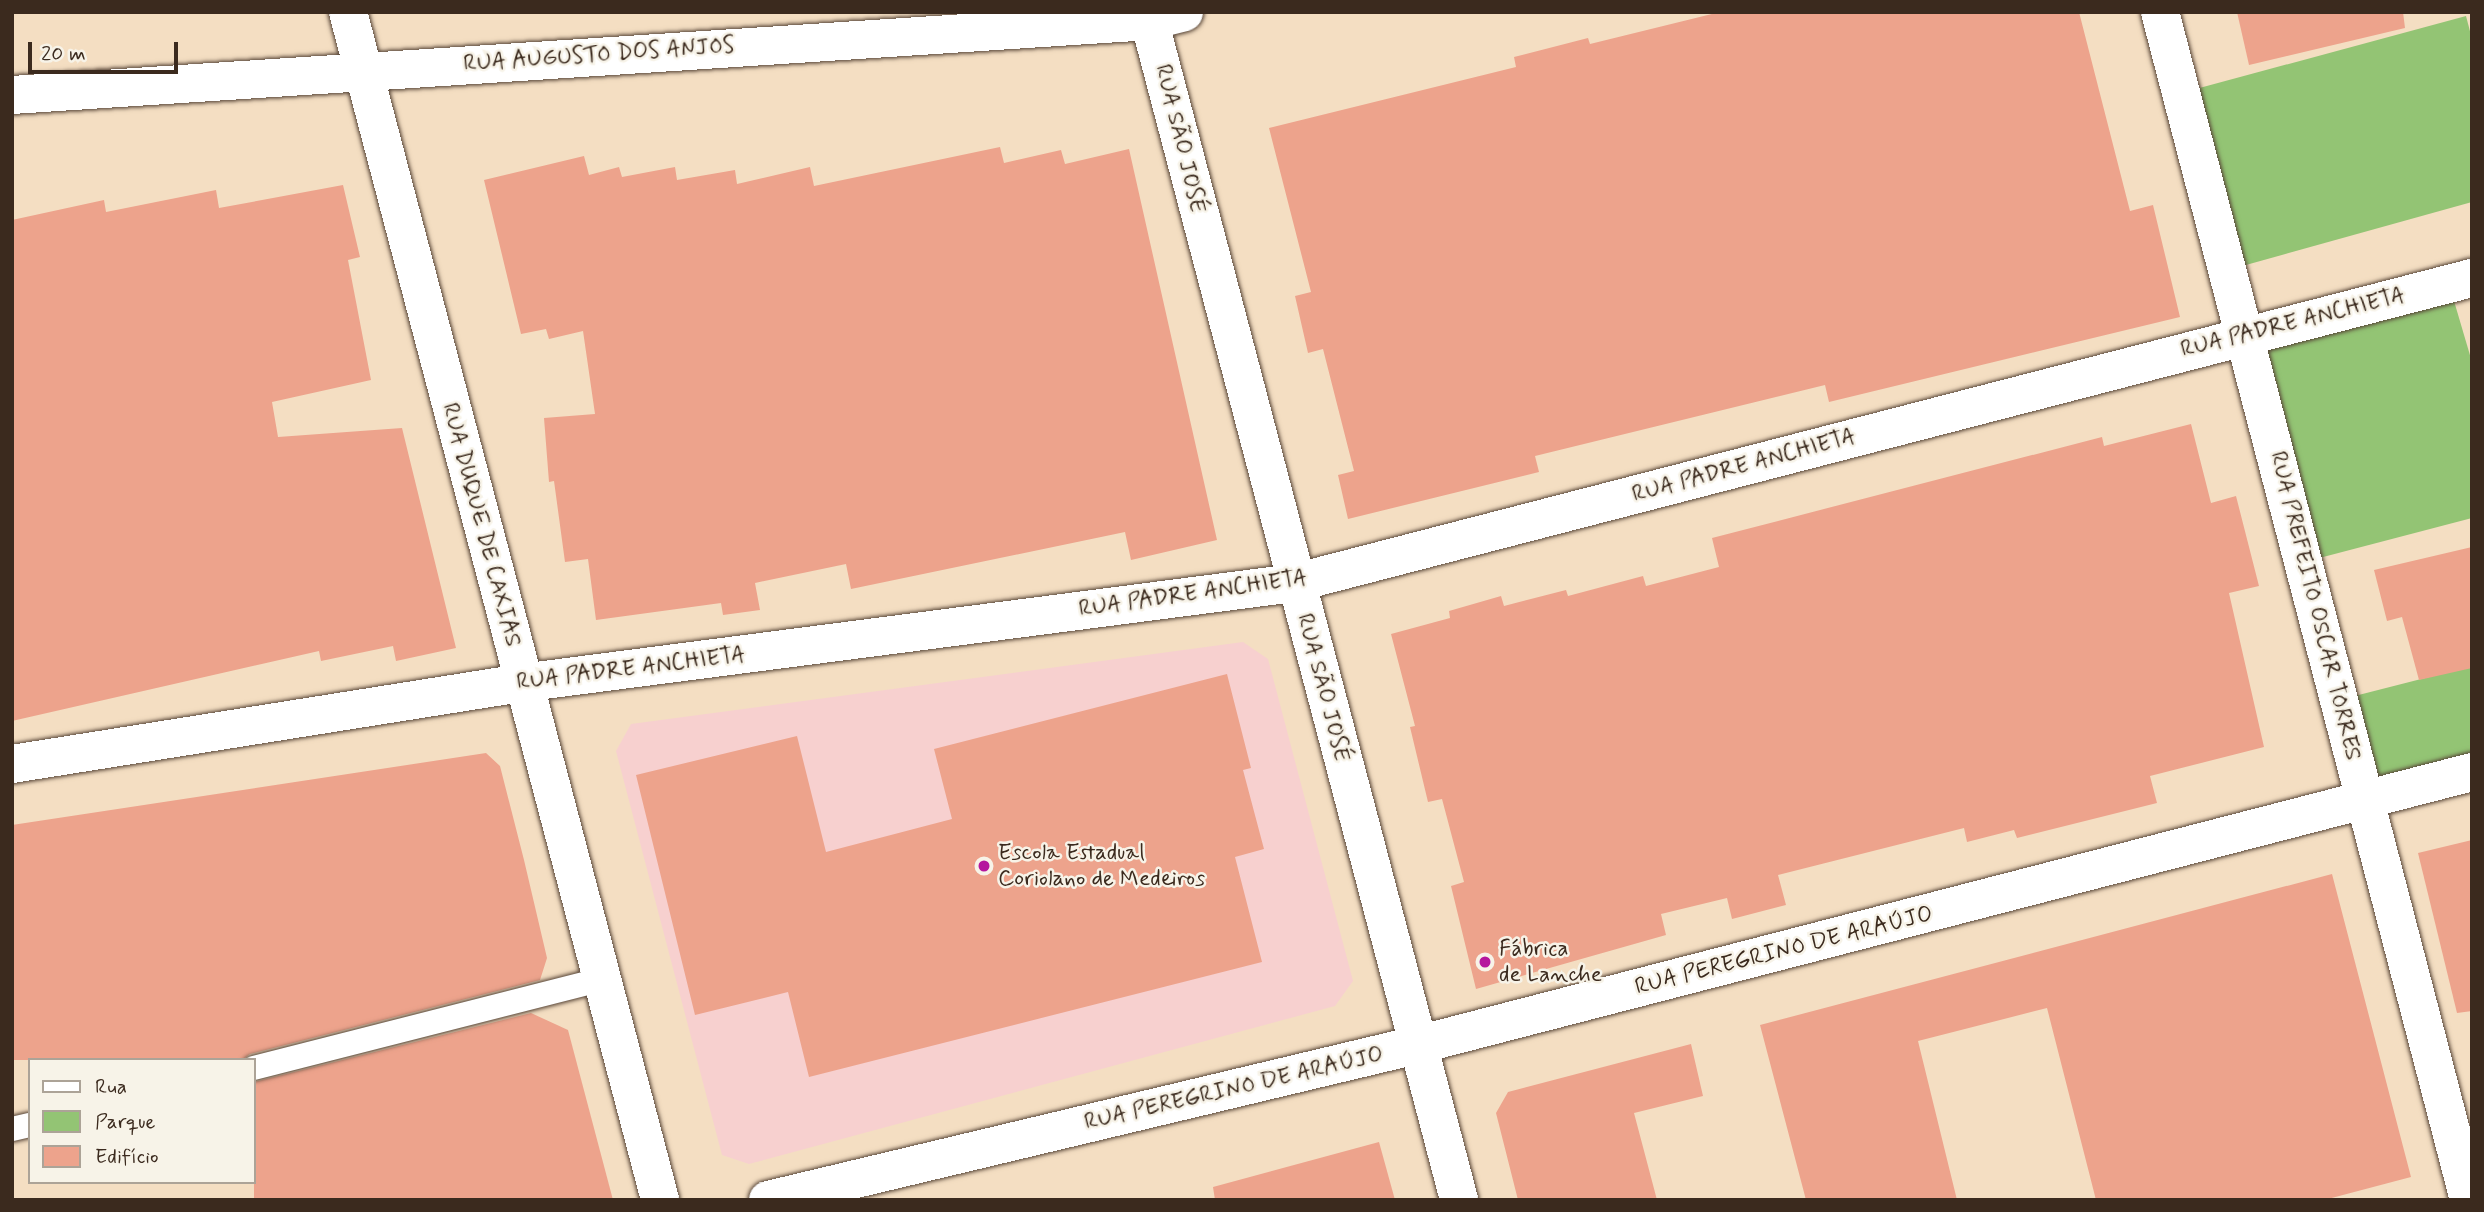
<!DOCTYPE html>
<html>
<head>
<meta charset="utf-8">
<style>
	body { margin:0 }
	#map { position:relative; width:2484px; height:1212px; overflow:hidden; background:#f4dec2; font-family:Mynerve,sans-serif }
	div>[style] { position:absolute }
	.built>* { inset:0; background:#f7d0cf }
	.green>* { inset:0; background:#93c474 }
	.building>* { inset:0; background:#eda38c }
	.roads { filter:drop-shadow(0 0 2px #574537) drop-shadow(0 0 2px #574537) }
	.lane>* { height:24px; margin:-12px; padding:0 12px; transform-origin:12px; border-radius:12px; background:#fff }
	.street>* { height:38px; margin:-19px; padding:0 19px; transform-origin:19px; border-radius:19px; background:#fff }
	.dots>* { width:19px; height:19px; translate:-50% -50%; box-sizing:border-box; border:4px solid #f7f3e8; border-radius:50% }
	span { translate:-50% -50%; white-space:nowrap; text-align:center; line-height:1.15; -webkit-text-stroke:5px #f7f3e8; paint-order:stroke }
	.street-label { font-size:23px; color:#3b2a1e }
	.poi-label { font-size:23px; color:#3b2a1e }
	.left { translate:0 -50%; text-align:left }
	.frame { position:absolute; inset:0; border:14px solid #3b2a1e; pointer-events:none }
	.legend { position:absolute; left:28px; top:1058px; width:228px; height:126px; box-sizing:border-box; background:#f7f3e8; border:2px solid #aca397; margin:0; padding:9px 12px; list-style:none; font-size:21px; color:#3b2a1e }
	.legend li { display:flex; align-items:center; gap:14px; height:35px }
	.legend b { width:35px; border:2px solid #aca397 }
	.scale { position:absolute; left:28px; top:42px; width:150px; height:32px; box-sizing:border-box; border:4px solid #3b2a1e; border-top:0; padding-left:9px; font-size:21px; line-height:24px; white-space:nowrap; color:#3b2a1e; -webkit-text-stroke:5px #f7f3e8; paint-order:stroke }
</style>
</head>
<body>
<div id="map">
	<div class="built">
		<i style="clip-path:polygon(1243px 642px,1268px 659px,1353px 981px,1335px 1006px,749px 1164px,722px 1155px,616px 751px,631px 724px)"></i>
	</div>
	<div class="green">
		<i style="clip-path:polygon(2466px 16px,2472px 39px,2472px 202px,2228px 270px,2181px 93px)"></i>
		<i style="clip-path:polygon(2449px 284px,2472px 362px,2472px 518px,2304px 562px,2245px 335px)"></i>
		<i style="clip-path:polygon(2472px 666px,2472px 772px,2365px 801px,2339px 700px)"></i>
	</div>
	<div class="building">
		<i style="clip-path:polygon(1720px 12px,2079px 12px,2130px 211px,2153px 205px,2180px 317px,1829px 402px,1825px 385px,1535px 456px,1539px 472px,1348px 519px,1338px 475px,1354px 471px,1323px 349px,1308px 353px,1295px 296px,1311px 292px,1269px 128px,1516px 67px,1514px 57px,1588px 38px,1590px 44px)"></i>
		<i style="clip-path:polygon(2237px 12px,2403px 12px,2405px 28px,2249px 65px)"></i>
		<i style="clip-path:polygon(1000px 147px,1004px 163px,1061px 150px,1065px 164px,1129px 149px,1217px 540px,1131px 560px,1125px 532px,851px 589px,846px 564px,755px 583px,760px 610px,723px 615px,721px 603px,596px 620px,588px 559px,565px 562px,554px 481px,549px 482px,544px 418px,595px 414px,583px 331px,549px 339px,546px 329px,521px 334px,484px 180px,584px 156px,589px 175px,619px 167px,622px 177px,675px 167px,677px 180px,735px 170px,737px 184px,810px 167px,814px 186px)"></i>
		<i style="clip-path:polygon(343px 185px,360px 257px,348px 260px,371px 380px,272px 402px,278px 437px,402px 428px,456px 648px,396px 661px,393px 646px,321px 661px,319px 651px,12px 721px,12px 220px,104px 200px,106px 212px,216px 190px,219px 208px)"></i>
		<i style="clip-path:polygon(2191px 424px,2211px 503px,2236px 496px,2259px 586px,2229px 593px,2264px 747px,2150px 776px,2157px 803px,2017px 838px,2014px 830px,1967px 842px,1964px 828px,1778px 875px,1786px 905px,1732px 919px,1727px 898px,1661px 914px,1666px 935px,1476px 989px,1451px 886px,1464px 882px,1442px 799px,1428px 802px,1410px 727px,1415px 726px,1391px 634px,1450px 618px,1449px 611px,1501px 596px,1504px 606px,1566px 590px,1568px 596px,1643px 576px,1646px 586px,1719px 567px,1712px 538px,2102px 437px,2104px 446px)"></i>
		<i style="clip-path:polygon(2472px 547px,2472px 668px,2419px 680px,2402px 617px,2387px 621px,2374px 570px)"></i>
		<i style="clip-path:polygon(1227px 674px,1251px 768px,1243px 770px,1264px 849px,1235px 857px,1262px 962px,809px 1077px,788px 992px,695px 1015px,636px 775px,797px 736px,826px 852px,952px 819px,934px 749px)"></i>
		<i style="clip-path:polygon(486px 753px,500px 766px,524px 860px,547px 958px,540px 980px,250px 1054px,242px 1060px,12px 1060px,12px 825px)"></i>
		<i style="clip-path:polygon(2472px 840px,2472px 1011px,2457px 1013px,2418px 853px)"></i>
		<i style="clip-path:polygon(2332px 874px,2411px 1177px,2324px 1200px,2096px 1200px,2047px 1008px,1918px 1041px,1957px 1200px,1806px 1200px,1760px 1025px)"></i>
		<i style="clip-path:polygon(531px 1013px,568px 1030px,613px 1200px,254px 1200px,254px 1082px)"></i>
		<i style="clip-path:polygon(1691px 1044px,1703px 1096px,1634px 1113px,1657px 1200px,1518px 1200px,1496px 1113px,1508px 1092px)"></i>
		<i style="clip-path:polygon(1379px 1142px,1395px 1200px,1215px 1200px,1213px 1187px)"></i>
	</div>
	<div class="roads">
		<div class="lane">
			<i style="left:254px;top:1068px;width:357px;rotate:-14.3deg"></i>
			<i style="left:12px;top:1129px;width:18px;rotate:-13deg"></i>
		</div>
		<div class="street">
			<i style="left:348px;top:12px;width:1228px;rotate:75.28deg"></i>
			<i style="left:1147px;top:12px;width:1228px;rotate:75.28deg"></i>
			<i style="left:2160px;top:12px;width:1228px;rotate:75.42deg"></i>
			<i style="left:12px;top:95px;width:1139px;rotate:-3.72deg"></i>
			<i style="left:1149px;top:21px;width:36px;rotate:-14deg"></i>
			<i style="left:12px;top:764px;width:515px;rotate:-9.04deg"></i>
			<i style="left:521px;top:683px;width:779px;rotate:-7.37deg"></i>
			<i style="left:1294px;top:583px;width:1217px;rotate:-14.52deg"></i>
			<i style="left:768px;top:1200px;width:671px;rotate:-13.44deg"></i>
			<i style="left:1421px;top:1044px;width:1086px;rotate:-14.51deg"></i>
		</div>
	</div>
	<div class="dots">
		<i style="left:984px;top:866px;background:#b5179e"></i>
		<i style="left:1485px;top:962px;background:#b5179e"></i>
	</div>
	<div class="street-label">
		<span style="left:599px;top:55px;rotate:-4deg">RUA AUGUSTO DOS ANJOS</span>
		<span style="left:1180px;top:139px;rotate:76deg">RUA SÃO JOSÉ</span>
		<span style="left:2293px;top:323px;rotate:-14deg">RUA PADRE ANCHIETA</span>
		<span style="left:1744px;top:466px;rotate:-15deg">RUA PADRE ANCHIETA</span>
		<span style="left:481px;top:525px;rotate:75deg">RUA DUQUE DE CAXIAS</span>
		<span style="left:1193px;top:594px;rotate:-8deg">RUA PADRE ANCHIETA</span>
		<span style="left:2315px;top:606px;rotate:76deg">RUA PREFEITO OSCAR TORRES</span>
		<span style="left:631px;top:669px;rotate:-7deg">RUA PADRE ANCHIETA</span>
		<span style="left:1323px;top:688px;rotate:75deg">RUA SÃO JOSÉ</span>
		<span style="left:1784px;top:951px;rotate:-14deg">RUA PEREGRINO DE ARAÚJO</span>
		<span style="left:1234px;top:1089px;rotate:-13deg">RUA PEREGRINO DE ARAÚJO</span>
	</div>
	<div class="poi-label">
		<span class="left" style="left:998px;top:866px">Escola Estadual<br>Coriolano de Medeiros</span>
		<span class="left" style="left:1499px;top:962px">Fábrica<br>de Lanche</span>
	</div>
	<div class="frame"></div>
	<ul class="legend">
	<li><b style="height:9px;background:#fff"></b>Rua</li>
	<li><b style="height:19px;background:#93c474"></b>Parque</li>
	<li><b style="height:19px;background:#eda38c"></b>Edifício</li>
	</ul>
	<div class="scale">20 m</div>
</div>
</body>
</html>
